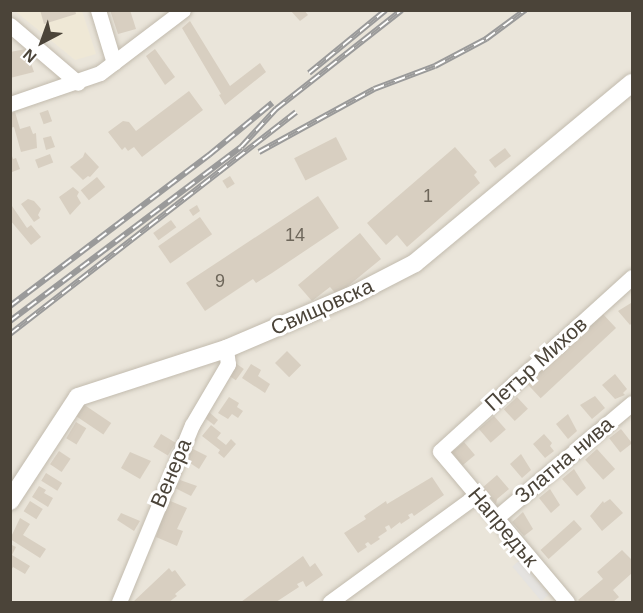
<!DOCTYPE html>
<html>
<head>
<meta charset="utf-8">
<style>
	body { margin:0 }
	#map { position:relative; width:643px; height:613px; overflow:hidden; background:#f6f3ec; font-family:Arial,sans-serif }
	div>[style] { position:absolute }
	.residential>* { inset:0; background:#eae5da; transform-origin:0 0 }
	.education>* { inset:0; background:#efe8d6 }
	.parking>* { inset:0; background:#e5e3e0; transform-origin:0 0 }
	.building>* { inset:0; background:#d8cfc1; transform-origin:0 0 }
	.roads { filter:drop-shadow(0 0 2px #c2bbae) drop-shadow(0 0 2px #c2bbae) }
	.minor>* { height:15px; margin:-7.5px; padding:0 7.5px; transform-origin:7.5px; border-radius:7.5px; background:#fff }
	.tertiary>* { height:18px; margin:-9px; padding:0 9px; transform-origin:9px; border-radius:9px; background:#fff }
	.rail>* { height:6px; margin-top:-3px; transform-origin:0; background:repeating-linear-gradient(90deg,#fff 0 11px,#9a9a9a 0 22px); box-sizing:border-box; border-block:2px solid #9a9a9a }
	span { translate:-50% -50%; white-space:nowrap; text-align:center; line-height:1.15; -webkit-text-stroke:6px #fff; paint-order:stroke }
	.number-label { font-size:18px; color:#6e675b }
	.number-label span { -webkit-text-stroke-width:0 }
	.street-label { font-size:21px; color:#4b4439 }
	.frame { position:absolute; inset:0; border:12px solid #4b4439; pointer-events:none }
	.north { position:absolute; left:12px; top:12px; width:60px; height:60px; -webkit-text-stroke:4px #fff; paint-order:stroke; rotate:221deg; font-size:16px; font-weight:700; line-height:24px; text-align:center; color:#4b4439 }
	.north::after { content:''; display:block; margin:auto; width:21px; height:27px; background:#4b4439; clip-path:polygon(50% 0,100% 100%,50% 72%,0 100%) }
</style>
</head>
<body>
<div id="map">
	<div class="residential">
		<i style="left:11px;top:11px;width:621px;height:591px"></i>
	</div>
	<div class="education">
		<i style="clip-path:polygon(15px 11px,82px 11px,96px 54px,75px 60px)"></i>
	</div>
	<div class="parking">
		<i style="left:520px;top:560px;width:45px;height:10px;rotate:50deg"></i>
	</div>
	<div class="building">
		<i style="clip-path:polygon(40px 10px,75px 10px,76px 14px,44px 24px)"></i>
		<i style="clip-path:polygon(110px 10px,130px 10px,136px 29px,118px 34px)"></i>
		<i style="clip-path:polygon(290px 10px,304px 10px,308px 15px,300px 21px)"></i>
		<i style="clip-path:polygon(190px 21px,230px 86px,260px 63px,266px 72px,225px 105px,219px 95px,221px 94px,182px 28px)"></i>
		<i style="clip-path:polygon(26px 49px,34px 72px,10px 78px,10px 52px)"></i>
		<i style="clip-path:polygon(155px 49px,175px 77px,165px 85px,146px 56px)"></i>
		<i style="clip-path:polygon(189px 91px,203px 110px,142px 157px,134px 147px,128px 151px,125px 147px,122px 150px,108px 132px,123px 121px,129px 122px,136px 131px)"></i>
		<i style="left:48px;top:110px;width:12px;height:9px;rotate:70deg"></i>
		<i style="clip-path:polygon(15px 112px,20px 129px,30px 126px,33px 134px,36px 133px,37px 148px,21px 152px,14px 127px,10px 128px,10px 114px)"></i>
		<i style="clip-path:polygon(51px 136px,55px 147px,46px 150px,43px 138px)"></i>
		<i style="left:336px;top:137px;width:25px;height:47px;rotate:63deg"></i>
		<i style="clip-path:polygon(455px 147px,477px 172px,474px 175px,480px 183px,407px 247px,397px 235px,386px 245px,367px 223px)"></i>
		<i style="left:505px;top:148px;width:10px;height:20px;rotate:53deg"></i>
		<i style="clip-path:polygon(85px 152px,99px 167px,90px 177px,88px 176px,83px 180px,70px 167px,83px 157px)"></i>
		<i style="clip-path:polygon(11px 153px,13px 159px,16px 158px,20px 169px,12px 172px)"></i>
		<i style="left:50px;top:154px;width:9px;height:16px;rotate:69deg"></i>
		<i style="left:230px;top:176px;width:9px;height:9px;rotate:58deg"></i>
		<i style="left:97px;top:177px;width:13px;height:21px;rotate:51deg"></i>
		<i style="clip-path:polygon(73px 187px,79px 192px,77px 196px,81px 203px,70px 215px,59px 197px)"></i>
		<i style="clip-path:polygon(318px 196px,339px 228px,272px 273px,256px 283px,253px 279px,205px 311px,186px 283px)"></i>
		<i style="clip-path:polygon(28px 199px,34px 201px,41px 209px,38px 215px,40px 218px,34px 222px,21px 204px)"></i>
		<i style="clip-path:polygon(197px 205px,200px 211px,193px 216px,189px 210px)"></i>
		<i style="clip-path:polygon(12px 206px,27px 228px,31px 225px,41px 237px,31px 245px,10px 220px)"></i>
		<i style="left:200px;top:217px;width:21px;height:51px;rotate:55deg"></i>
		<i style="left:171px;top:220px;width:9px;height:22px;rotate:54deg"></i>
		<i style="clip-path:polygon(360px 233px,381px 259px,337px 295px,330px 287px,312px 301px,298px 285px)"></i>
		<i style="clip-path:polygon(631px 303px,632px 323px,630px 325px,618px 311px)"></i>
		<i style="left:601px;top:312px;width:22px;height:103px;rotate:47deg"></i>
		<i style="left:287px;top:351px;width:20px;height:17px;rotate:45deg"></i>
		<i style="left:234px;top:362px;width:12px;height:14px;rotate:35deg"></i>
		<i style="clip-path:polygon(251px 364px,261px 370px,258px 376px,270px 384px,265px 393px,242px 378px)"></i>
		<i style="clip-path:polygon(615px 374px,627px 389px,623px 393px,625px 395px,615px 399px,602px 385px)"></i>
		<i style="clip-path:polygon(595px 396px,605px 408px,592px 419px,580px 405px)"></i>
		<i style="clip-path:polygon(229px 397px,239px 403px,237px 407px,243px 411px,238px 418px,232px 414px,228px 419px,218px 413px)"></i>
		<i style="left:517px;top:397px;width:16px;height:18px;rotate:47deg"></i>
		<i style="left:83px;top:404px;width:34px;height:14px;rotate:34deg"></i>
		<i style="clip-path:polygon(209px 412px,218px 420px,214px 425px,205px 418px)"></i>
		<i style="clip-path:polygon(568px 414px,577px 431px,568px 439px,556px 424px)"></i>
		<i style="left:494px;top:416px;width:18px;height:20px;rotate:49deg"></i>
		<i style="left:76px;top:422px;width:12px;height:19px;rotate:31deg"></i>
		<i style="clip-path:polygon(211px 425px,221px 433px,217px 438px,226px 445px,231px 439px,236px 444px,224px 458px,218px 453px,220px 450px,202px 436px)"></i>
		<i style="left:621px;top:429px;width:18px;height:15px;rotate:52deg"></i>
		<i style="left:161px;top:434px;width:17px;height:15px;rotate:31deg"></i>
		<i style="clip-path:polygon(544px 434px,552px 443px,550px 446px,554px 451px,545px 458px,533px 444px)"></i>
		<i style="left:464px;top:442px;width:17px;height:16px;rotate:50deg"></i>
		<i style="clip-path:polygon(191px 448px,207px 456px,199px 469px,187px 461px,185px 465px,181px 463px)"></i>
		<i style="left:597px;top:449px;width:27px;height:16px;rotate:48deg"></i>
		<i style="left:59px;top:451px;width:14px;height:16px;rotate:34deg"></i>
		<i style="clip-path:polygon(130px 452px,151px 461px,140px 479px,121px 468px)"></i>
		<i style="clip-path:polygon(521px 454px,531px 470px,522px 478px,510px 464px)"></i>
		<i style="clip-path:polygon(574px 469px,586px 488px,577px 496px,562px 479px)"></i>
		<i style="left:46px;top:473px;width:19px;height:9px;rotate:32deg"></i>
		<i style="clip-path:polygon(497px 475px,509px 489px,497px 499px,496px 504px,482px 488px)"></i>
		<i style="clip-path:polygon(432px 477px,444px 495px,414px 516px,412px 513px,408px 515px,410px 518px,401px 524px,400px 522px,391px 529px,389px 525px,385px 527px,387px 531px,378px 537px,380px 539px,371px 545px,368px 542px,365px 544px,367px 547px,358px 553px,344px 533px,366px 519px,364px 516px,386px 501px,387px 504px)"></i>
		<i style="clip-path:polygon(180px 480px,197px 486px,191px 496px,175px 488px)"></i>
		<i style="clip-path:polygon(39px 486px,46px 490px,44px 493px,53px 498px,48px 507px,32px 497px)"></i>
		<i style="clip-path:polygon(550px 489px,560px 505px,551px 513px,539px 498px)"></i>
		<i style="clip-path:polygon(610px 499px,623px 513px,602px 531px,590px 516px,603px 501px,604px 503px)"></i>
		<i style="clip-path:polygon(168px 500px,187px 508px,177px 529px,183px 531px,177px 546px,156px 537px)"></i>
		<i style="left:30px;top:501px;width:15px;height:12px;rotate:32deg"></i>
		<i style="clip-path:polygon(523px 512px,533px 529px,524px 536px,512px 522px)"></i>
		<i style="clip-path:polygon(121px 513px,140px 521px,134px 531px,117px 520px)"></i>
		<i style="clip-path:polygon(20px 518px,30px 524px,23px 535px,46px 549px,40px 558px,10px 539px)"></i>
		<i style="left:574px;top:520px;width:12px;height:45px;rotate:48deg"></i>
		<i style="clip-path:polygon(10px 544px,16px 547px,12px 555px,30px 566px,25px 574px,13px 567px,10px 572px)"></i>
		<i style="clip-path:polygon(622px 550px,632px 560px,632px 573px,613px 590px,619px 597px,613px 602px,580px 602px,578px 600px,603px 579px,597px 572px)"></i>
		<i style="clip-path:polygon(303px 556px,310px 567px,315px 563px,323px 575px,306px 587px,303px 581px,297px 584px,299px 587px,276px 602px,241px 602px)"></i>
		<i style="clip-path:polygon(169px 568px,172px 572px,175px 570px,186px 585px,175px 594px,177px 596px,169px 602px,133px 602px)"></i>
	</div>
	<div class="roads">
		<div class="minor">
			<i style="left:98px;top:10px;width:55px;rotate:73.2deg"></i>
			<i style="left:10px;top:25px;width:89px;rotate:40.5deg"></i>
			<i style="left:10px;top:104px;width:95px;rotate:-19deg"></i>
			<i style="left:100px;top:73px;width:104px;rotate:-37.2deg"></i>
			<i style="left:496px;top:518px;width:178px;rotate:-40.2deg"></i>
			<i style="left:119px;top:602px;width:191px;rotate:-67.6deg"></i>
			<i style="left:192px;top:425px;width:71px;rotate:-59.5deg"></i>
			<i style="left:228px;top:364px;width:15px;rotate:-98deg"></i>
			<i style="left:330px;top:602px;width:182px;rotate:-36.1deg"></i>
			<i style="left:567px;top:602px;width:197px;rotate:-130.1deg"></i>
			<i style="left:440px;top:451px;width:259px;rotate:-42.2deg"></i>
		</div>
		<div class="tertiary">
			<i style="left:10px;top:501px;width:124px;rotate:-56.8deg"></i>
			<i style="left:78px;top:397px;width:156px;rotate:-18deg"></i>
			<i style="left:226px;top:349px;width:142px;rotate:-23.1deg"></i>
			<i style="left:357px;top:293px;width:65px;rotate:-27.3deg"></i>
			<i style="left:415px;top:263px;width:282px;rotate:-39.7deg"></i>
		</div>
	</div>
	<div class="rail">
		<i style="left:309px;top:73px;width:99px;rotate:-39.3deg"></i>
		<i style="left:259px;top:152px;width:131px;rotate:-28.7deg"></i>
		<i style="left:374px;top:89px;width:65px;rotate:-20.7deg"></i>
		<i style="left:435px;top:66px;width:58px;rotate:-27.9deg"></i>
		<i style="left:486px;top:39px;width:49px;rotate:-36.6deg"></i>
		<i style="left:10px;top:306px;width:250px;rotate:-37.2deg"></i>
		<i style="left:209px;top:155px;width:82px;rotate:-39.5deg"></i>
		<i style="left:10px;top:321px;width:289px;rotate:-37deg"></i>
		<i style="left:241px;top:147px;width:52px;rotate:-47.4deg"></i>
		<i style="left:276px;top:109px;width:160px;rotate:-38.2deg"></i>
		<i style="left:10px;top:334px;width:362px;rotate:-37.8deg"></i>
	</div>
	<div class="number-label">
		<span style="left:428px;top:196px">1</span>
		<span style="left:295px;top:235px">14</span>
		<span style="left:220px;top:281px">9</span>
	</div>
	<div class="street-label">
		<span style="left:322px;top:307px;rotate:-24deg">Свищовска</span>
		<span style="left:536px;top:364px;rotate:-42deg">Петър Михов</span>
		<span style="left:564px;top:460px;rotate:-40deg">Златна нива</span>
		<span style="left:171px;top:473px;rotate:-67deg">Венера</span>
		<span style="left:503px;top:527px;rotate:50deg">Напредък</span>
	</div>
	<div class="frame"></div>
	<div class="north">N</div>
</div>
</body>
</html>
